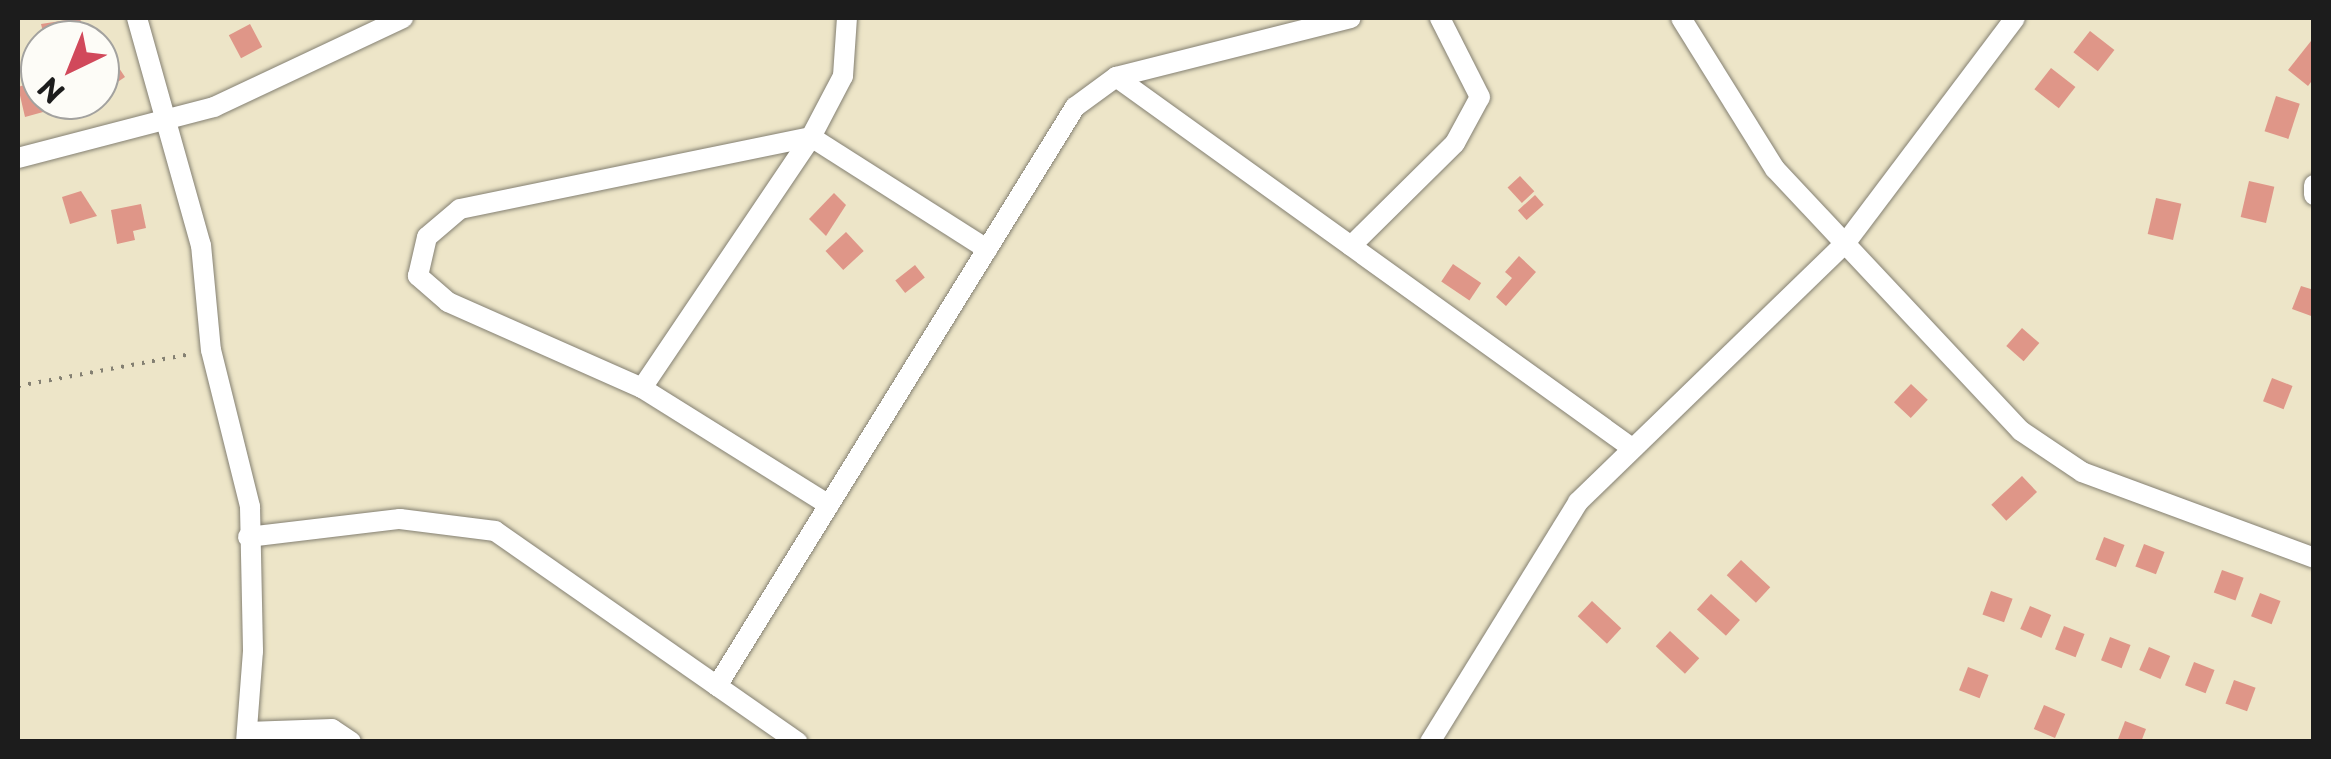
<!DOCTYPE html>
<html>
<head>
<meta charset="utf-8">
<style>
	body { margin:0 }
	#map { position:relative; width:2331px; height:759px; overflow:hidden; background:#ede5c8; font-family:"Playpen Sans",sans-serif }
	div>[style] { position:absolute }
	.building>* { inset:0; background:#df9688; transform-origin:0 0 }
	.path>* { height:4px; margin-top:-2px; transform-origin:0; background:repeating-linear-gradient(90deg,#848072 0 2.5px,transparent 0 10.5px) }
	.roads { filter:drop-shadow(0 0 2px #848072) drop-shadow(0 0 2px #848072) }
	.minor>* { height:20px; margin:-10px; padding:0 10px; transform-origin:10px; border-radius:10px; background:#fff }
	span { translate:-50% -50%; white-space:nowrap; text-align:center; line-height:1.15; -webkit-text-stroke:8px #fdfcf7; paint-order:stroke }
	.frame { position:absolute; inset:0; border:20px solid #1c1c1c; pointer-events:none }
	.north { position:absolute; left:20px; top:20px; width:100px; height:100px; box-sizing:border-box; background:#fdfcf7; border:2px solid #a3a29f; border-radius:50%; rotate:223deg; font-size:28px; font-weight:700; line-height:40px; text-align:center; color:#1c1c1c }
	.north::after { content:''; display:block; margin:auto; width:35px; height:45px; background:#d1495b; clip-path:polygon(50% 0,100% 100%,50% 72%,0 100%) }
</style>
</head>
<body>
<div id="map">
	<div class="building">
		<i style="clip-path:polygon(80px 18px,85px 40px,45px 40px,41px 24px)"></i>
		<i style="left:250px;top:24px;width:26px;height:24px;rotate:62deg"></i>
		<i style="left:2090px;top:31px;width:31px;height:27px;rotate:38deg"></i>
		<i style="clip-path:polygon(2311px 41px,2314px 78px,2308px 86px,2288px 70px)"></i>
		<i style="clip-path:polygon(111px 56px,125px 77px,100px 94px,100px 63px)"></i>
		<i style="left:2051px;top:68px;width:31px;height:27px;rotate:38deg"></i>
		<i style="clip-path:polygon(40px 80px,40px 100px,51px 100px,54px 109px,25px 117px,18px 87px)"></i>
		<i style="left:2276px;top:96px;width:25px;height:37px;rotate:18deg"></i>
		<i style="left:1520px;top:176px;width:21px;height:17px;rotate:47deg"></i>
		<i style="left:2249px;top:181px;width:26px;height:37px;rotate:13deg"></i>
		<i style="clip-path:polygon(81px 191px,97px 216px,70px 224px,62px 197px)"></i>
		<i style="clip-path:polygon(834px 193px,846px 205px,826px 236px,809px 219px)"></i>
		<i style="left:1535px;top:195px;width:13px;height:23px;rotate:48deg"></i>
		<i style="left:2156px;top:198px;width:26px;height:37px;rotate:13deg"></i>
		<i style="clip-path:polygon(141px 204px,146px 228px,133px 231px,135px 240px,117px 244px,111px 210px)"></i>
		<i style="left:846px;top:232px;width:26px;height:28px;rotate:47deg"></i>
		<i style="clip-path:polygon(1519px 256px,1536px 272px,1506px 306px,1496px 297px,1512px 278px,1505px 272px)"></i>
		<i style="left:1453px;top:264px;width:34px;height:21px;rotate:34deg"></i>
		<i style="left:915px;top:265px;width:16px;height:25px;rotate:52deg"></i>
		<i style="clip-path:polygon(2301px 286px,2314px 290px,2314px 317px,2292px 309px)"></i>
		<i style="left:2022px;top:328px;width:23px;height:24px;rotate:41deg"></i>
		<i style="left:2272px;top:378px;width:22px;height:25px;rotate:21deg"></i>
		<i style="left:1911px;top:384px;width:23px;height:25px;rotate:43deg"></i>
		<i style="left:2022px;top:476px;width:22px;height:42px;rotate:47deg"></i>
		<i style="left:2104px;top:537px;width:22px;height:24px;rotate:21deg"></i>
		<i style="left:2144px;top:544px;width:22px;height:24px;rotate:21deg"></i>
		<i style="left:1741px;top:560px;width:40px;height:21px;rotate:43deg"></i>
		<i style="left:2222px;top:570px;width:23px;height:24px;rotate:20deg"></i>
		<i style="left:1991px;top:591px;width:23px;height:25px;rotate:20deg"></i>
		<i style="left:2260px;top:593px;width:22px;height:25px;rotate:21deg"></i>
		<i style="left:1711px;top:594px;width:39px;height:21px;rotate:42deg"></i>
		<i style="left:1592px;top:601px;width:40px;height:21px;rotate:43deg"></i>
		<i style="left:2030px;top:606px;width:23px;height:25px;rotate:23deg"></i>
		<i style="left:2064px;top:626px;width:22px;height:25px;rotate:21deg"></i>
		<i style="left:1670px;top:631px;width:40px;height:21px;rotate:43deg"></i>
		<i style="left:2110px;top:637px;width:22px;height:25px;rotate:21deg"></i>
		<i style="left:2149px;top:647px;width:23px;height:25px;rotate:23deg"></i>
		<i style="left:2194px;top:662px;width:22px;height:25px;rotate:21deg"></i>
		<i style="left:1968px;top:667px;width:22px;height:25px;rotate:21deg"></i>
		<i style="left:2234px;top:680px;width:23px;height:25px;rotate:20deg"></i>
		<i style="left:2044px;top:705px;width:23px;height:26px;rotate:23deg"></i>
		<i style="clip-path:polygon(2125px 721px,2146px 729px,2141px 742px,2117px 742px)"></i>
	</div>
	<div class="path">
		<i style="left:18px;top:386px;width:176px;rotate:-10.5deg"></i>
	</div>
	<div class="roads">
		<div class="minor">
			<i style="left:137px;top:18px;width:236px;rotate:74.3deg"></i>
			<i style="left:201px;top:245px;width:105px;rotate:84.6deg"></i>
			<i style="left:211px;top:350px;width:162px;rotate:76deg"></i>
			<i style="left:250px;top:507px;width:144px;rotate:88.8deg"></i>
			<i style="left:253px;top:651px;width:91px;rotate:94.4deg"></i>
			<i style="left:1681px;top:18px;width:178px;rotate:58.1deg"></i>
			<i style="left:1775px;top:169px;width:359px;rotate:46.8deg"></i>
			<i style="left:2021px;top:431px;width:73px;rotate:33.9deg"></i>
			<i style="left:2082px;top:472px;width:247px;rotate:20.3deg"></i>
			<i style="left:1116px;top:77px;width:636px;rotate:35.72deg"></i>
			<i style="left:18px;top:158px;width:203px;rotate:-14.6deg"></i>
			<i style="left:214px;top:107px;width:209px;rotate:-25.2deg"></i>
			<i style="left:2314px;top:185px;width:10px;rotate:90deg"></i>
			<i style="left:1351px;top:246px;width:146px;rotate:-44.7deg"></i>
			<i style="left:1455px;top:143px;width:52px;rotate:-61.5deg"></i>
			<i style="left:1480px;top:97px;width:89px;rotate:-116.9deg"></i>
			<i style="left:642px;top:388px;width:303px;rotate:-56deg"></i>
			<i style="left:811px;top:137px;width:69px;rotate:-62.3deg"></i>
			<i style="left:843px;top:76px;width:58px;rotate:-86.1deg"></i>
			<i style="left:829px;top:505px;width:221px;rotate:-148deg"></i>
			<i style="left:642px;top:388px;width:212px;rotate:-156.1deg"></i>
			<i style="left:448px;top:302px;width:40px;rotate:-139deg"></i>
			<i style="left:418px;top:276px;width:40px;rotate:-77deg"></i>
			<i style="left:427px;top:237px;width:43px;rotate:-40.3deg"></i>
			<i style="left:460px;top:209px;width:358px;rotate:-11.6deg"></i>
			<i style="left:811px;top:137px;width:209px;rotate:32.5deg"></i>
			<i style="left:248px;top:537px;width:153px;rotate:-6.8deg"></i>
			<i style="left:400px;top:519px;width:96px;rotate:7.2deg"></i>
			<i style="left:495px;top:531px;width:369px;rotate:34.9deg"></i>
			<i style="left:717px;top:686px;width:681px;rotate:-58.27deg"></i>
			<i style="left:1075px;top:107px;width:51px;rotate:-36.2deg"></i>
			<i style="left:1116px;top:77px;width:242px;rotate:-14.1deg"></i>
			<i style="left:247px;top:732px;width:85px;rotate:-2deg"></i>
			<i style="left:332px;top:729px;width:23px;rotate:34deg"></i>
			<i style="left:1430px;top:742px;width:282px;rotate:-58.3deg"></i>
			<i style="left:1578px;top:502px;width:375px;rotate:-44.1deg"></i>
			<i style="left:1847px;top:241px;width:279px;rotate:-53deg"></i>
		</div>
	</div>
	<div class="frame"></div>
	<div class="north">N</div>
</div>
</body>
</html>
